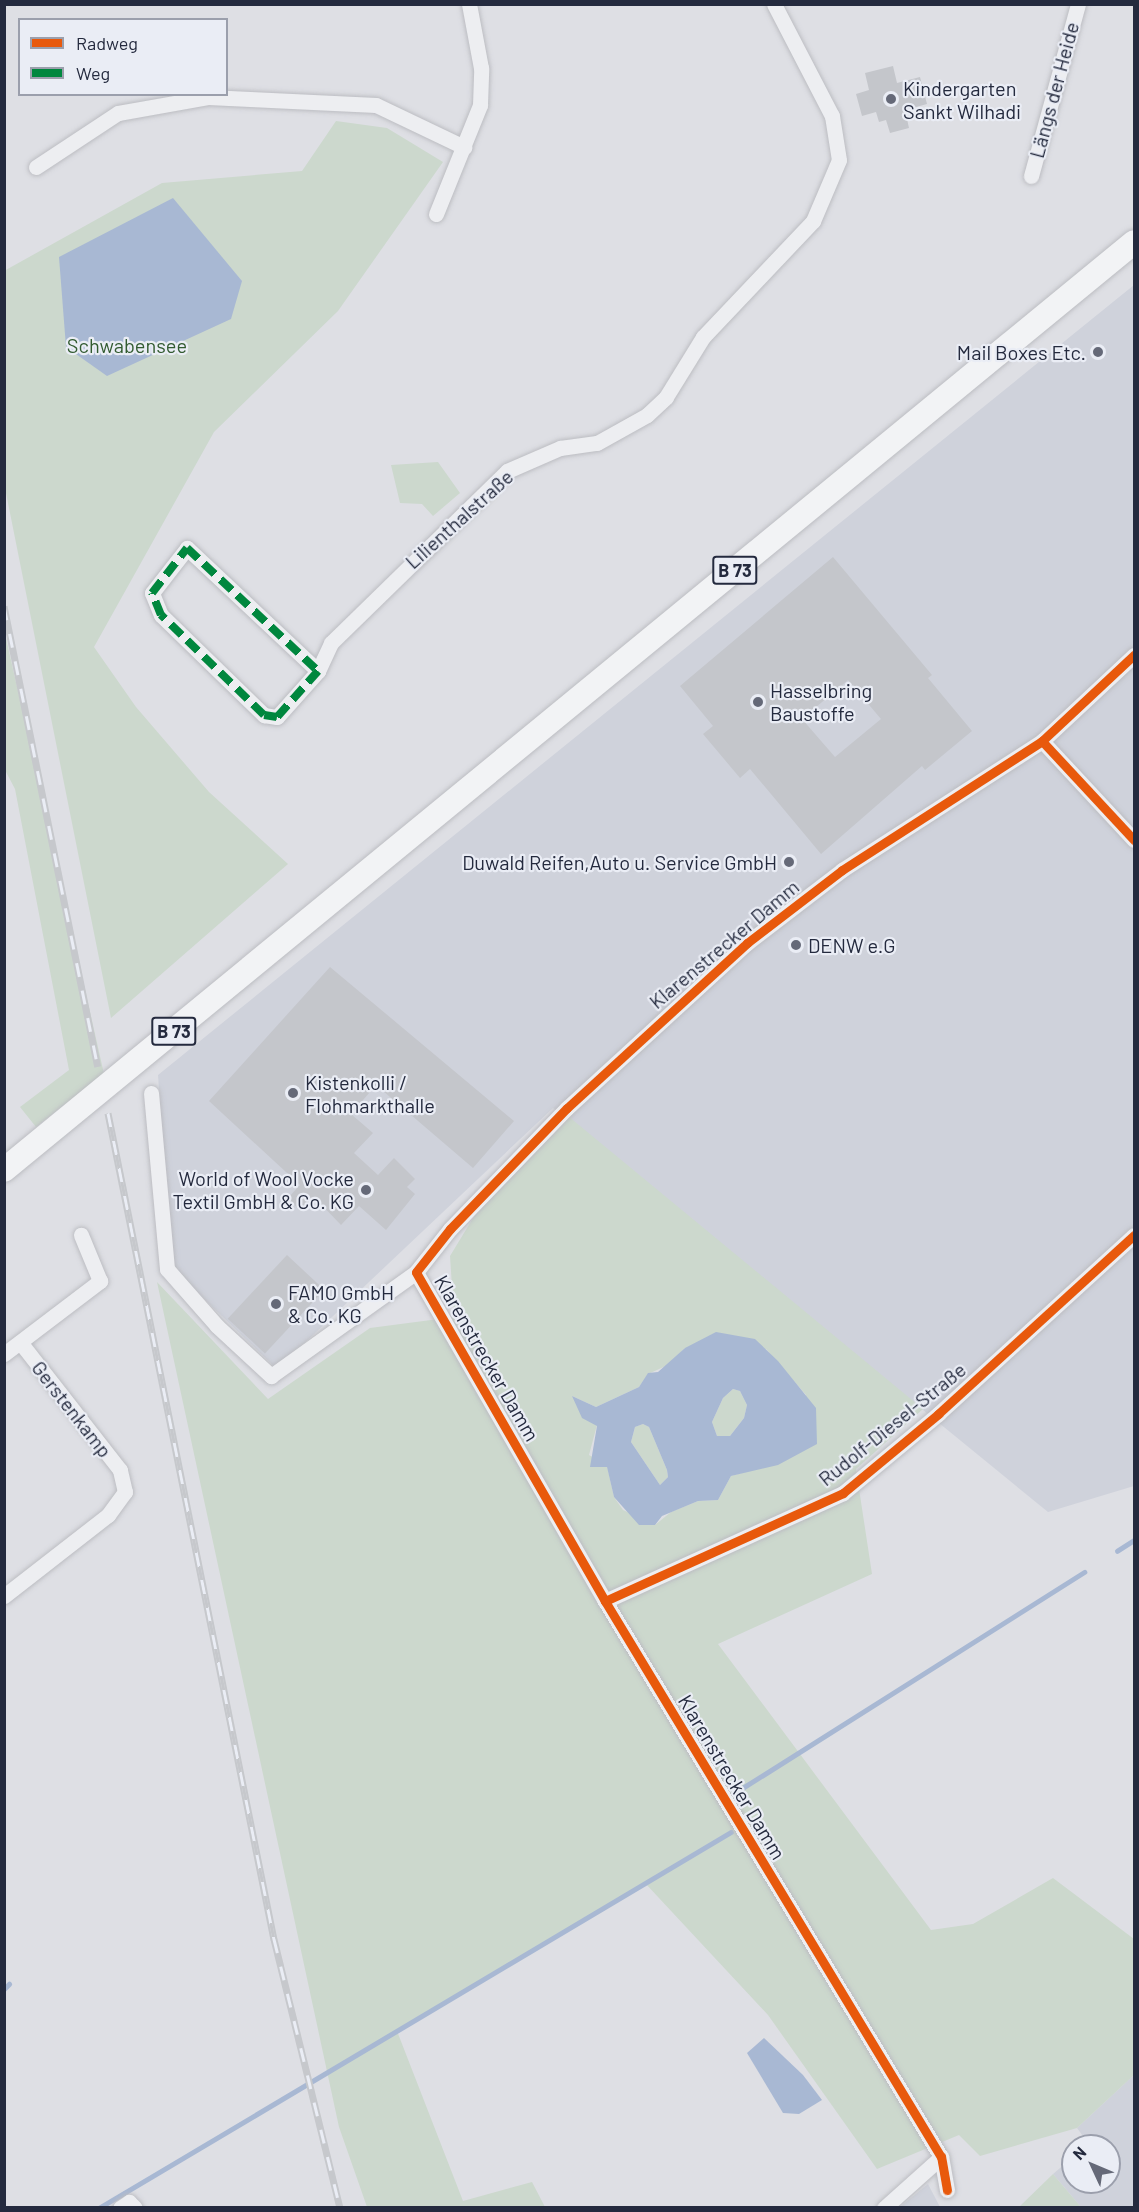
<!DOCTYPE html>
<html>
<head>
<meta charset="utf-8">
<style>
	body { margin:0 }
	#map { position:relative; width:1139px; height:2212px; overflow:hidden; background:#dedfe4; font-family:Barlow,sans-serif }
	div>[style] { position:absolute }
	.built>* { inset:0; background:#cfd2db }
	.green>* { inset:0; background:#ccd8cd }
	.water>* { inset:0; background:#a8b8d3 }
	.stream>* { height:4.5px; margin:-2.25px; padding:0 2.25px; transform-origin:2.25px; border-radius:2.25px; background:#a8b8d3 }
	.building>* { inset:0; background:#c4c6cb; transform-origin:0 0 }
	.roads { filter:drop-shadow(0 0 2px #bcbdc2) drop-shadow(0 0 2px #bcbdc2) }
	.minor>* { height:15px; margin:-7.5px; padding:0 7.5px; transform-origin:7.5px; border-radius:7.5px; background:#edeef1 }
	.primary>* { height:24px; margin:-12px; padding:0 12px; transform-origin:12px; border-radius:12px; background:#f2f3f5 }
	.rail>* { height:7px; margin-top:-3.5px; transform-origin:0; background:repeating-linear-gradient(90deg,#eaedf5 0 14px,#c6c8cc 0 28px); box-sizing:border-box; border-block:2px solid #c6c8cc }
	.quiet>* { height:8px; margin-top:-4px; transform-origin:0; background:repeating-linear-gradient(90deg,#00873e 0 15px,transparent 0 23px) }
	.cycleway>* { height:9px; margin:-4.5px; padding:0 4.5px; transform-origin:4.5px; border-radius:4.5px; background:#e8590c }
	.dots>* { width:16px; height:16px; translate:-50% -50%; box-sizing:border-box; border:3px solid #eaedf5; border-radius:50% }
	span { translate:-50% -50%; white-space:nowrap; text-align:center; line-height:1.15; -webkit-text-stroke:4.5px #eaedf5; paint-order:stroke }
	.shield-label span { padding:2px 4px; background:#eaedf5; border:2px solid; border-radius:4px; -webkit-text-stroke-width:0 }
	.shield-label { font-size:18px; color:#242a3e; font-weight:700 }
	.poi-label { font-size:20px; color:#242a3e }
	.left { translate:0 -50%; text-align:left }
	.right { translate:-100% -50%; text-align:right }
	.street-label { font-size:20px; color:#242a3e }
	.park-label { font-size:20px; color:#325b30 }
	.frame { position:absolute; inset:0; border:6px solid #242a3e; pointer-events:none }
	.legend { position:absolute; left:18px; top:18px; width:210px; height:78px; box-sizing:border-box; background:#eaedf5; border:2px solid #9b9fac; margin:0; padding:8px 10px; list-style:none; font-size:18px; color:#242a3e }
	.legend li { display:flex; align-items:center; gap:12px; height:30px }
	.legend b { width:30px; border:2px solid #9b9fac }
	.north { position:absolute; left:1061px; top:2134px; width:60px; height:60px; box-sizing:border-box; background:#eaedf5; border:2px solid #9b9fac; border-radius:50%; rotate:314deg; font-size:16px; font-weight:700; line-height:24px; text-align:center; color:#242a3e }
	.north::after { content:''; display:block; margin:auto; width:21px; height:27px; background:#656978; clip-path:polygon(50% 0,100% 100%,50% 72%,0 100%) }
</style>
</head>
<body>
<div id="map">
	<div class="built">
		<i style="clip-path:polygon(1134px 285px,1134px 1486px,1048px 1512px,553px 1108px,277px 1369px,172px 1268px,158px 1075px)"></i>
		<i style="clip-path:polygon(1134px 2075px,1134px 2207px,1081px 2207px,1053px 2174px,1073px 2157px,1073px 2182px,1109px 2182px,1109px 2146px,1085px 2146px,1088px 2143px,1077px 2128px)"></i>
		<i style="clip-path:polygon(928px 2184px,940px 2207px,900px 2207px)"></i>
	</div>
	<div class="green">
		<i style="clip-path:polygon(336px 121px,387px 128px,443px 162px,338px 311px,214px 432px,94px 647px,136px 707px,209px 792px,288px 864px,111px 1018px,5px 488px,4px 271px,162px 183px,302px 171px)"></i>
		<i style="clip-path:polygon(438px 462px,460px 493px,433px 516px,422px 504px,400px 503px,391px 465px)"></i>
		<i style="clip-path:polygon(4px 629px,104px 1074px,36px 1127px,20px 1107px,69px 1070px,15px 789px,5px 770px)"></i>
		<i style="clip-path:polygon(evenodd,568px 1116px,923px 1409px,856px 1469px,872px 1574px,718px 1644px,931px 1930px,973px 1924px,1053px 1878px,1134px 1939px,1134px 2075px,1077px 2128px,980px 2156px,959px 2135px,877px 2169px,768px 2015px,645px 1883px,397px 2031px,463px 2201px,532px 2182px,545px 2207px,367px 2207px,339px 2127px,157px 1282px,268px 1399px,370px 1328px,454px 1317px,450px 1256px,481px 1205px,568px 1116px,685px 1348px,766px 1349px,806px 1395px,784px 1461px,731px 1476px,718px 1500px,698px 1501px,671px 1512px,655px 1525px,623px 1510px,614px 1497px,607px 1466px,589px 1455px,597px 1425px,572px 1396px,596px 1407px,639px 1387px,648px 1374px,668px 1365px,685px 1348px)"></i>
		<i style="clip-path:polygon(733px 1389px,740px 1391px,747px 1405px,744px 1418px,730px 1436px,717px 1436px,712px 1422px,723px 1398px)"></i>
		<i style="clip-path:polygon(643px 1424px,649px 1427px,667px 1470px,668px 1477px,660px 1485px,631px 1442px,635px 1427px)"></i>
		<i style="clip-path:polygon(1053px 2174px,1081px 2207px,1019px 2207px)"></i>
	</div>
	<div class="water">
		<i style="clip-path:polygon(173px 198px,242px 281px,231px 319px,107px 376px,66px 347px,59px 257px)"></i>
		<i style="clip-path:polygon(evenodd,716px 1332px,755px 1339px,778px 1361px,816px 1408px,817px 1444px,778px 1465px,731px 1476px,718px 1500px,698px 1501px,662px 1516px,655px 1525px,639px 1525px,614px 1497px,607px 1467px,590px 1467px,597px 1426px,582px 1418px,572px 1396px,596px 1407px,639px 1387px,648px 1373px,658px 1372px,685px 1348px,716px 1332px,733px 1389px,740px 1391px,747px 1405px,744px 1418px,730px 1436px,717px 1436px,712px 1422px,723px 1398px,733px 1389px,716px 1332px,643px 1424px,649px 1427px,667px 1470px,668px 1477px,660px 1485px,631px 1442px,635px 1427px,643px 1424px)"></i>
		<i style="clip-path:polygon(764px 2038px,803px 2075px,822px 2100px,799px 2114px,783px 2113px,747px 2053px)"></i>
	</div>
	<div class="stream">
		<i style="left:1117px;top:1551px;width:20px;rotate:-33deg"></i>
		<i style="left:741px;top:1789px;width:406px;rotate:-32.3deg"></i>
		<i style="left:4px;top:1989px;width:7px;rotate:-45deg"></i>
		<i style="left:99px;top:2208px;width:735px;rotate:-30.75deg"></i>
	</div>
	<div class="building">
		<i style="clip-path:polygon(893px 66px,897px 83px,920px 77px,927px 104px,905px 110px,909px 128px,890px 133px,886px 120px,879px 122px,876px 112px,862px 116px,856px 94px,869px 90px,865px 73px)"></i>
		<i style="clip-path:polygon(evenodd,833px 557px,932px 675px,928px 678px,972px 731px,925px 770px,922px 766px,821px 854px,750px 769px,740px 778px,703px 734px,713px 726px,680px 686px,833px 557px,848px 680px,881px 719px,835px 757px,802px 719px,848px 680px)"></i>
		<i style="clip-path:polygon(330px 967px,514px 1121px,473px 1168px,376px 1085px,351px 1114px,373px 1133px,354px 1153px,378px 1175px,394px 1158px,415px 1179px,407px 1187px,415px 1194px,386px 1230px,359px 1206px,341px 1225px,314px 1197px,300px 1211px,288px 1198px,300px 1185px,209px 1101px)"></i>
		<i style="left:287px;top:1255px;width:51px;height:87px;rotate:43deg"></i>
	</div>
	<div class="roads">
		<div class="minor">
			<i style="left:36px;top:167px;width:98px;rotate:-33.4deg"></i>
			<i style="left:118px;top:113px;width:91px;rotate:-10.1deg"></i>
			<i style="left:208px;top:97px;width:168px;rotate:2.7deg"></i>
			<i style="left:376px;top:105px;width:98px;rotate:25.5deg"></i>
			<i style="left:1031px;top:176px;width:178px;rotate:-74.7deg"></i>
			<i style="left:436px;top:214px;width:118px;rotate:-68deg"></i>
			<i style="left:480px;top:105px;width:37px;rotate:-88deg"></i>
			<i style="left:481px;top:68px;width:65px;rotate:-100.6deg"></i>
			<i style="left:318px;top:671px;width:180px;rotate:-136.8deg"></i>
			<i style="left:187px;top:548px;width:57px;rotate:127.9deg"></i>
			<i style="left:152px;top:593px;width:24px;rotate:68deg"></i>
			<i style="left:161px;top:615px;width:144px;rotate:44.2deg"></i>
			<i style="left:264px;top:715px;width:13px;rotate:9deg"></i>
			<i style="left:277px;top:717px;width:62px;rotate:-48.3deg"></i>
			<i style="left:318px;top:671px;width:31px;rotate:-65deg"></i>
			<i style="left:331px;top:643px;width:246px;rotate:-44.3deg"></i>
			<i style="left:507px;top:471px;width:58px;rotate:-23.5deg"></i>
			<i style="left:560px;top:448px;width:37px;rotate:-8deg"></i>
			<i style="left:597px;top:443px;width:57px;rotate:-29.2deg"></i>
			<i style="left:647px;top:415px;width:26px;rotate:-43deg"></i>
			<i style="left:666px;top:397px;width:70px;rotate:-58.3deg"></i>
			<i style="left:703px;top:337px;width:160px;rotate:-46.5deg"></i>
			<i style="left:813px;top:221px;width:66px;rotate:-66.9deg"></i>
			<i style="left:839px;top:160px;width:45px;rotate:-99deg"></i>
			<i style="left:832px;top:116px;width:126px;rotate:-117.4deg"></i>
			<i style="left:1042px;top:741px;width:135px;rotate:47.1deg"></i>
			<i style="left:151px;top:1093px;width:177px;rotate:84.8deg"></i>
			<i style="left:167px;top:1269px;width:76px;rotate:48.7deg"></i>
			<i style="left:217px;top:1326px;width:74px;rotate:42.8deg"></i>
			<i style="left:271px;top:1376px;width:178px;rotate:-35.6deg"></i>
			<i style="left:4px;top:1354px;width:121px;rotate:-37.2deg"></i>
			<i style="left:100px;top:1281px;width:50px;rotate:-112.4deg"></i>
			<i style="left:4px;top:1596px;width:132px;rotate:-37.9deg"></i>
			<i style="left:108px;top:1515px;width:29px;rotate:-54deg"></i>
			<i style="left:125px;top:1492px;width:23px;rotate:-103deg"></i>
			<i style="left:120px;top:1470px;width:162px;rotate:-128deg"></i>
			<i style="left:605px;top:1601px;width:261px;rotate:-24.4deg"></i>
			<i style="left:843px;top:1493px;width:124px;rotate:-39.7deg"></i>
			<i style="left:938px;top:1414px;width:265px;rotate:-42.4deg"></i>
			<i style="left:947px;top:2190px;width:34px;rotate:-100deg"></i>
			<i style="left:941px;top:2157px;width:650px;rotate:-121.15deg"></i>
			<i style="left:605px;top:1601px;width:379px;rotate:-119.9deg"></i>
			<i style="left:416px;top:1272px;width:55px;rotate:-51.7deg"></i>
			<i style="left:450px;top:1229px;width:168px;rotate:-46deg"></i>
			<i style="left:567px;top:1108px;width:244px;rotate:-42.5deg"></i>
			<i style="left:747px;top:943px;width:120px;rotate:-37.5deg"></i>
			<i style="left:842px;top:870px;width:238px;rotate:-32.8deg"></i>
			<i style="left:1042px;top:741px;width:126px;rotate:-43.1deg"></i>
			<i style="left:120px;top:2208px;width:11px;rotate:-34deg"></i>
			<i style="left:129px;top:2202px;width:8px;rotate:45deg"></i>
			<i style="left:884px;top:2208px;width:76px;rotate:-41.8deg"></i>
		</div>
		<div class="primary">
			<i style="left:4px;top:1170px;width:1462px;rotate:-39.39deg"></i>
		</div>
	</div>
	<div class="rail">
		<i style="left:4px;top:606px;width:470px;rotate:78.5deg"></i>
		<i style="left:108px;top:1113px;width:843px;rotate:78.64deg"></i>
		<i style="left:274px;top:1939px;width:277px;rotate:76.2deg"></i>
	</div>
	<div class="quiet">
		<i style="left:187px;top:548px;width:180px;rotate:43.2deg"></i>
		<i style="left:318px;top:671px;width:62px;rotate:131.7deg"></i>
		<i style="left:277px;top:717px;width:13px;rotate:-171deg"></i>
		<i style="left:264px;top:715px;width:144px;rotate:-135.8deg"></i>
		<i style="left:161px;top:615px;width:24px;rotate:-112deg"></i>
		<i style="left:152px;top:593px;width:57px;rotate:-52.1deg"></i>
	</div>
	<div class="cycleway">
		<i style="left:1042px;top:741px;width:135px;rotate:47.1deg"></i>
		<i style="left:605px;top:1601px;width:261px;rotate:-24.4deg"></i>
		<i style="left:843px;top:1493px;width:124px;rotate:-39.7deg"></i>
		<i style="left:938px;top:1414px;width:265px;rotate:-42.4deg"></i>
		<i style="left:947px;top:2190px;width:34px;rotate:-100deg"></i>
		<i style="left:941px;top:2157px;width:650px;rotate:-121.15deg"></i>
		<i style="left:605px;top:1601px;width:379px;rotate:-119.9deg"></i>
		<i style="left:416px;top:1272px;width:55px;rotate:-51.7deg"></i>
		<i style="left:450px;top:1229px;width:168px;rotate:-46deg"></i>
		<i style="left:567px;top:1108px;width:244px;rotate:-42.5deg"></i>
		<i style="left:747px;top:943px;width:120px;rotate:-37.5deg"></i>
		<i style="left:842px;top:870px;width:238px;rotate:-32.8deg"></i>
		<i style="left:1042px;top:741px;width:126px;rotate:-43.1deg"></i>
	</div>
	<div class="dots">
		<i style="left:891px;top:99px;background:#656978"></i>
		<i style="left:1098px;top:352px;background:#656978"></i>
		<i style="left:758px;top:702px;background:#656978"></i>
		<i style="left:789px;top:862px;background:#656978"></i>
		<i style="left:796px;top:945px;background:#656978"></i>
		<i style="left:293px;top:1093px;background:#656978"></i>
		<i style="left:366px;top:1190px;background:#656978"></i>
		<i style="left:276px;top:1304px;background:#656978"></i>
	</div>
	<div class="shield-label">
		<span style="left:735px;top:570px">B 73</span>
		<span style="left:174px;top:1031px">B 73</span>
	</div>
	<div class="poi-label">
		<span class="left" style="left:903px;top:100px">Kindergarten<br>Sankt Wilhadi</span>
		<span class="right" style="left:1086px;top:352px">Mail Boxes Etc.</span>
		<span class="left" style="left:770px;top:702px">Hasselbring<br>Baustoffe</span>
		<span class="right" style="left:777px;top:862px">Duwald Reifen,Auto u. Service GmbH</span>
		<span class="left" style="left:808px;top:945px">DENW e.G</span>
		<span class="left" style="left:305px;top:1094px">Kistenkolli /<br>Flohmarkthalle</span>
		<span class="right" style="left:354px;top:1190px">World of Wool Vocke<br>Textil GmbH &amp; Co. KG</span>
		<span class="left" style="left:288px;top:1304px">FAMO GmbH<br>&amp; Co. KG</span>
	</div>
	<div class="street-label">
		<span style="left:1054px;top:90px;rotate:-75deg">Längs der Heide</span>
		<span style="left:459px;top:519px;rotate:-42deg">Lilienthalstraße</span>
		<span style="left:724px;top:944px;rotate:-40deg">Klarenstrecker Damm</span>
		<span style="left:487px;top:1358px;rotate:60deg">Klarenstrecker Damm</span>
		<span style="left:72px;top:1409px;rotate:52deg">Gerstenkamp</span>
		<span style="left:892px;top:1424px;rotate:-39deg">Rudolf-Diesel-Straße</span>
		<span style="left:732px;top:1777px;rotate:59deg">Klarenstrecker Damm</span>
	</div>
	<div class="park-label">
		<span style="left:127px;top:345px">Schwabensee</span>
	</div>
	<div class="frame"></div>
	<ul class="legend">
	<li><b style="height:8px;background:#e8590c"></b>Radweg</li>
	<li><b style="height:8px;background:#00873e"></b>Weg</li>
	</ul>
	<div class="north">N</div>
</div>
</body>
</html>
